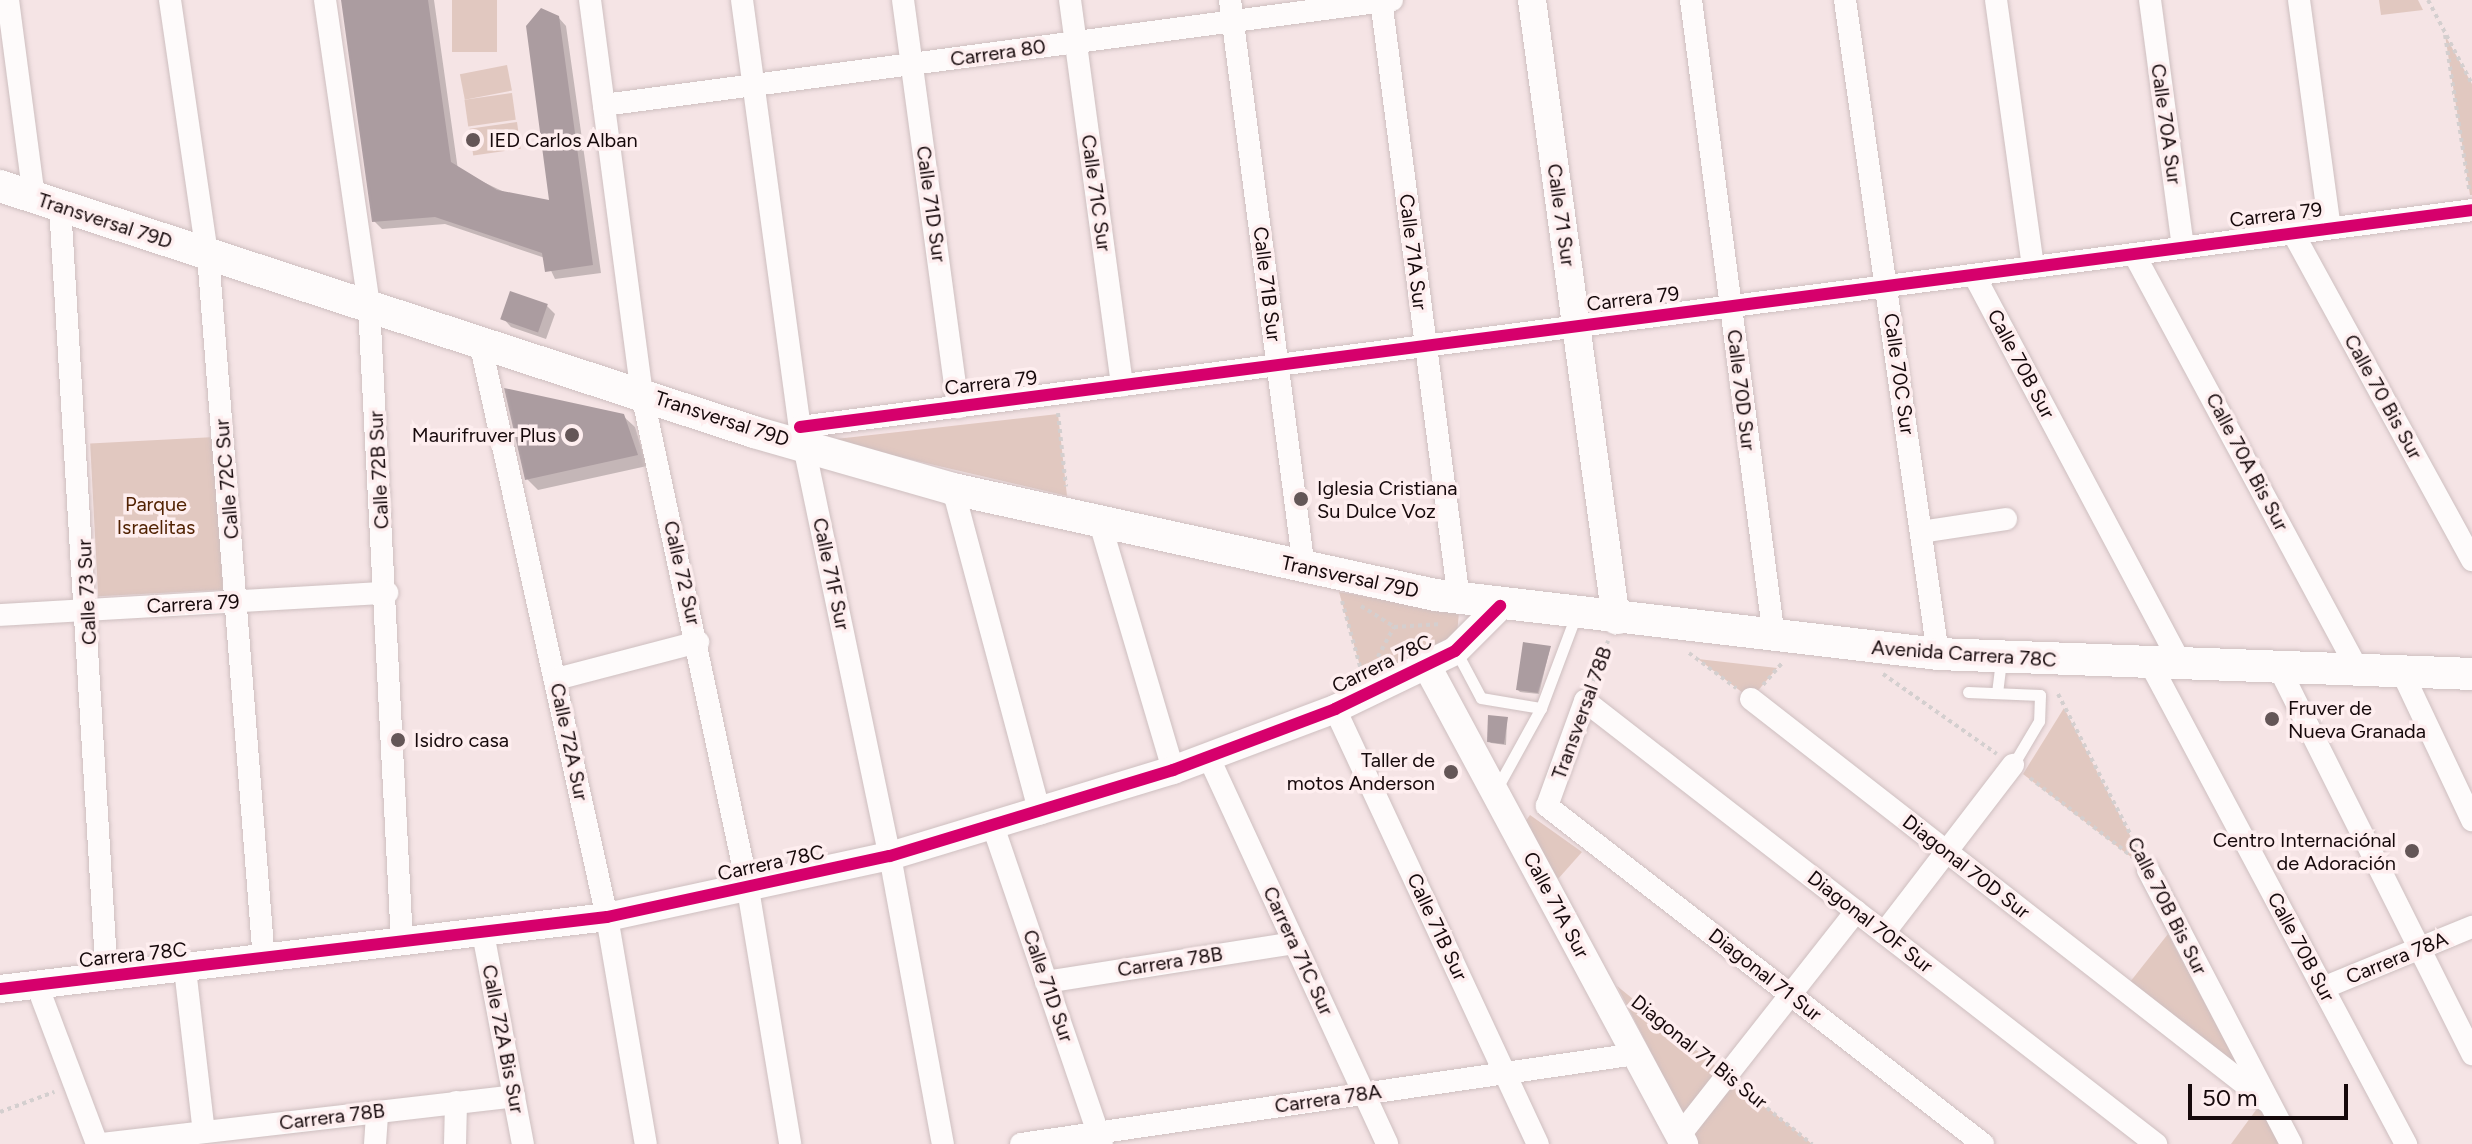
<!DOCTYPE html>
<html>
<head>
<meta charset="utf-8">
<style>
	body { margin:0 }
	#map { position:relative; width:2472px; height:1144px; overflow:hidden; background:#f5e4e5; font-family:Figtree,sans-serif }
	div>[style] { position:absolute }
	.green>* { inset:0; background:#e1c8c0; transform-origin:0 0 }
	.shadow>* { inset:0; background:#0003 }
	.building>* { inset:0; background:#ab9ca0; transform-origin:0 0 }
	.path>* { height:4px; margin-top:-2px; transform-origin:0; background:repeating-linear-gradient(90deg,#d4cfcf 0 4px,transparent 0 8px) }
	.roads { filter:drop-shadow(0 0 2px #cebfc0) drop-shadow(0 0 2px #cebfc0) }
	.service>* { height:11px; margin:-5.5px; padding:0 5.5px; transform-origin:5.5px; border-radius:5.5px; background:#fefbfb }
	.minor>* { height:22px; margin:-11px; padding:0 11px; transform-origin:11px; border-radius:11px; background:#fefbfb }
	.tertiary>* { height:28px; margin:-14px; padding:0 14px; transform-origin:14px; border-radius:14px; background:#fefbfb }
	.secondary>* { height:32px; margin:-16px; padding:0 16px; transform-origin:16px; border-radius:16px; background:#fefbfb }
	.cycleway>* { height:12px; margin:-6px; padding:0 6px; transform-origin:6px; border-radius:6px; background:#d6006c }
	.dots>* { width:22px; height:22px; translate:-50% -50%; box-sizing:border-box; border:4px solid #feeeef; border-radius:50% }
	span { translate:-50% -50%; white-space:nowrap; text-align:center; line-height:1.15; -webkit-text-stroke:7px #feeeef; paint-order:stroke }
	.street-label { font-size:20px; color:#16090b }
	.poi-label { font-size:20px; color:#16090b }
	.left { translate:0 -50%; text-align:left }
	.right { translate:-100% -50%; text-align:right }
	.park-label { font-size:20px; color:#512202 }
	.scale { position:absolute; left:2188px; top:1084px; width:160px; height:36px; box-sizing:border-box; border:4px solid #16090b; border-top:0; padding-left:10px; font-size:24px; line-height:28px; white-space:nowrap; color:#16090b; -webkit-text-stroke:6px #feeeef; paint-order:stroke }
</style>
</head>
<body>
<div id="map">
	<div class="green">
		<i style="left:452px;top:0;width:45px;height:52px"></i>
		<i style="clip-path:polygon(2379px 0,2418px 0,2423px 10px,2381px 15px)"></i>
		<i style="clip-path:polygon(2445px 35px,2472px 84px,2472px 195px,2470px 195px)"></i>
		<i style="left:507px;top:65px;width:26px;height:48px;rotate:79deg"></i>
		<i style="left:512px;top:93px;width:27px;height:48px;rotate:82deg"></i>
		<i style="left:517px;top:122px;width:27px;height:48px;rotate:82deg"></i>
		<i style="clip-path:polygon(1058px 414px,1067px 496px,827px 440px)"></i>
		<i style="left:215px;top:437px;width:153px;height:125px;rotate:87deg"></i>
		<i style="clip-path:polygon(1339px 592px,1459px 612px,1457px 634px,1364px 680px)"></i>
		<i style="clip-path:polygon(1698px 659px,1777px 668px,1751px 699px)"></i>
		<i style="clip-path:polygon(2064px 708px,2148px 870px,2023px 774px)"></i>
		<i style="clip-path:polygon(1530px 815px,1582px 852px,1558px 879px,1525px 822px)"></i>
		<i style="clip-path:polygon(2168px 934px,2242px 1073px,2130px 982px)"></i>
		<i style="clip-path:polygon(1617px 986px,1727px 1075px,1812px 1144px,1698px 1144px)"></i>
		<i style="clip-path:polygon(2259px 1106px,2281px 1144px,2231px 1144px)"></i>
	</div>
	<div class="shadow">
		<i style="clip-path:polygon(343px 0,434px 0,458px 170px,521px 200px,552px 203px,558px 17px,566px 26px,601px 273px,555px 279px,545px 258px,445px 224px,382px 229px,374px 221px)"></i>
		<i style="clip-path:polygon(547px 306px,555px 314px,546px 339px,511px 327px,503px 318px)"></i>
		<i style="clip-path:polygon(623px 416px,635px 427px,647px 466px,538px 490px,527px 479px)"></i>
		<i style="clip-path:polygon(1550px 648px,1539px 694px,1520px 692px,1518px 690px)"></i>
		<i style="clip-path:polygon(1507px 719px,1506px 745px,1491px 743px,1489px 741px)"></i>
	</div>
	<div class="building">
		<i style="clip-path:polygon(341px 0,428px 0,451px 162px,497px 190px,549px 200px,526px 26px,541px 8px,559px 16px,593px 265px,545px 272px,542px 253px,435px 217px,372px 222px)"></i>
		<i style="left:510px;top:291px;width:40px;height:30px;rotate:19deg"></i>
		<i style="clip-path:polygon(504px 388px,624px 414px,638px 455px,525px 480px)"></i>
		<i style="clip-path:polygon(1523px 642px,1551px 646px,1538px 693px,1516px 690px)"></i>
		<i style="clip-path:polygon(1488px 715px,1508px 717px,1504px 744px,1487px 742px)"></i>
	</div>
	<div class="path">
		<i style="left:2428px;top:0;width:95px;rotate:62.4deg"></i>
		<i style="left:2445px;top:35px;width:156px;rotate:81.1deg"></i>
		<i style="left:1058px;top:413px;width:74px;rotate:83.8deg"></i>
		<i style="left:1342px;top:601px;width:72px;rotate:74.6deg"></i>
		<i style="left:1361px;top:606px;width:39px;rotate:32deg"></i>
		<i style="left:1394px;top:627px;width:48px;rotate:-3.6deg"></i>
		<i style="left:1689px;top:653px;width:59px;rotate:36.7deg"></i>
		<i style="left:1374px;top:664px;width:42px;rotate:-61.6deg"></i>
		<i style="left:1883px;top:674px;width:139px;rotate:35.1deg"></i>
		<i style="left:1593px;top:681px;width:43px;rotate:-69.4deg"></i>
		<i style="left:1763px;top:685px;width:30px;rotate:-49deg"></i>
		<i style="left:2058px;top:694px;width:179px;rotate:62.7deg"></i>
		<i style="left:2030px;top:778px;width:131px;rotate:37.6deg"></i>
		<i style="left:1637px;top:1002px;width:95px;rotate:39deg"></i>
		<i style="left:1742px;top:1088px;width:90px;rotate:38.7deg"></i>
		<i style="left:0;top:1112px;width:58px;rotate:-20.3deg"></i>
	</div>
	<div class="roads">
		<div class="service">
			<i style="left:1456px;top:651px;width:53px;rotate:62deg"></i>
			<i style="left:1481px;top:698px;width:61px;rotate:9.5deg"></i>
			<i style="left:1541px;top:708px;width:99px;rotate:-69.4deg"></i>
			<i style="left:1968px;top:692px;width:72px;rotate:2.4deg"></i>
			<i style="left:2040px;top:695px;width:26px;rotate:92deg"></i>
			<i style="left:2039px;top:721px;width:51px;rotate:120.6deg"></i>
			<i style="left:1997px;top:693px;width:35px;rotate:-83deg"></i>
			<i style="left:1497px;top:788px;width:91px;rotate:-61.2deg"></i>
		</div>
		<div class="minor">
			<i style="left:8px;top:0;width:199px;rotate:82.5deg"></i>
			<i style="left:170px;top:0;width:271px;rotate:81.7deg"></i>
			<i style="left:209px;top:268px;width:694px;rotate:85.46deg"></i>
			<i style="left:325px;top:0;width:309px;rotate:81.8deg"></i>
			<i style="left:369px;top:306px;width:638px;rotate:87.03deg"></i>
			<i style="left:590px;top:0;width:397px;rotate:82.5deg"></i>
			<i style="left:642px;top:394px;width:506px;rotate:77.91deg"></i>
			<i style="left:748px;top:889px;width:258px;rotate:80.6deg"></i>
			<i style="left:742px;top:0;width:431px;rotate:82.3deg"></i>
			<i style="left:800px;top:427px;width:438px;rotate:78.2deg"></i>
			<i style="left:890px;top:856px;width:293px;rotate:79.6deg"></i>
			<i style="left:903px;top:0;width:411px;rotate:82.3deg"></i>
			<i style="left:1070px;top:0;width:389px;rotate:82.3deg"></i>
			<i style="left:1230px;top:0;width:573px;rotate:82.58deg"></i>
			<i style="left:1381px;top:0;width:605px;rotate:82.59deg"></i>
			<i style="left:1691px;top:0;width:642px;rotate:82.58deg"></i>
			<i style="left:1845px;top:0;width:661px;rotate:81.91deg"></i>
			<i style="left:1996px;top:0;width:270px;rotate:82.1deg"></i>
			<i style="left:2150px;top:0;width:249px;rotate:82.4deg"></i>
			<i style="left:2299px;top:0;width:230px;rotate:82.3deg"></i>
			<i style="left:604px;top:105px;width:795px;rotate:-7.59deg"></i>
			<i style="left:60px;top:206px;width:773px;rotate:86.52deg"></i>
			<i style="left:2293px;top:233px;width:373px;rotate:61.3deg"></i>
			<i style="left:2134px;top:254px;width:474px;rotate:61.7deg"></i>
			<i style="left:1974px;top:275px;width:442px;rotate:62deg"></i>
			<i style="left:480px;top:342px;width:589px;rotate:77.55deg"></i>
			<i style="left:607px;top:917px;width:230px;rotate:80.3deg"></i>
			<i style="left:800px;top:427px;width:1686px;rotate:-7.39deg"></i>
			<i style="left:953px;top:489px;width:336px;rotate:75deg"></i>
			<i style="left:1100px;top:523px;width:258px;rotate:73.5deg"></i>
			<i style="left:1921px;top:532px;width:86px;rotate:-8.7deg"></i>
			<i style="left:0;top:615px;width:388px;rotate:-3.3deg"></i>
			<i style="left:2151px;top:665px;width:543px;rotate:61.97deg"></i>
			<i style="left:2279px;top:668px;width:432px;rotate:63.4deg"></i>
			<i style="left:2402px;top:672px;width:164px;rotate:64.7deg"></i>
			<i style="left:556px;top:679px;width:147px;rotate:-14.6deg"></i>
			<i style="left:1751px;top:699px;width:657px;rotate:37.95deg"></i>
			<i style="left:1335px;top:709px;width:480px;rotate:65deg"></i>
			<i style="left:1209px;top:758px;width:425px;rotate:65.2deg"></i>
			<i style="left:994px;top:829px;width:333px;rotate:71.1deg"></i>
			<i style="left:2148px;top:870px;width:309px;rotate:62.4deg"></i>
			<i style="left:483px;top:933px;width:215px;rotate:79.3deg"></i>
			<i style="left:1884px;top:933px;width:212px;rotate:-52.5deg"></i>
			<i style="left:185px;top:969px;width:164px;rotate:83.4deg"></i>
			<i style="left:1046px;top:982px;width:251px;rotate:-8.9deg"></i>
			<i style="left:37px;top:985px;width:170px;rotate:69.3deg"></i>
			<i style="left:2323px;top:988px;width:161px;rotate:-22.3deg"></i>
			<i style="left:1680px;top:1135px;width:285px;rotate:-51.8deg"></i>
			<i style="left:102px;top:1144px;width:415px;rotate:-6.6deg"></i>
			<i style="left:375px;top:1144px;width:32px;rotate:-86deg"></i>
			<i style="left:455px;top:1144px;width:42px;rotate:-88.6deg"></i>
			<i style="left:1021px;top:1144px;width:622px;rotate:-8.33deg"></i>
			<i style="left:1983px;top:1144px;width:552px;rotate:-142.22deg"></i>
			<i style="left:1547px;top:806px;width:112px;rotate:-70.1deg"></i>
			<i style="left:1585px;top:701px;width:723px;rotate:37.81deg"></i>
		</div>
		<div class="tertiary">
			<i style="left:1532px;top:0;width:626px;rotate:82.28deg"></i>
			<i style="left:1427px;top:666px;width:543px;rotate:61.73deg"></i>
			<i style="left:0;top:989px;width:611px;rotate:-6.76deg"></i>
			<i style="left:607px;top:917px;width:289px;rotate:-12.2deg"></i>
			<i style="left:890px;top:856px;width:296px;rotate:-16.9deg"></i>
			<i style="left:1173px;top:770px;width:173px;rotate:-20.6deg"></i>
			<i style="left:1335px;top:709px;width:133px;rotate:-25.8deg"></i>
			<i style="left:1455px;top:651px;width:64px;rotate:-45deg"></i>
		</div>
		<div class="secondary">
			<i style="left:0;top:186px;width:793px;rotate:18.07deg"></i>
			<i style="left:754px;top:432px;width:207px;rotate:16deg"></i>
			<i style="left:953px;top:489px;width:494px;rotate:12.4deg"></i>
			<i style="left:1436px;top:595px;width:505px;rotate:6.7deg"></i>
			<i style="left:1938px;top:654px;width:534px;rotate:2.14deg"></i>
		</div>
	</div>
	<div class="cycleway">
		<i style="left:800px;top:427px;width:1686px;rotate:-7.39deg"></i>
		<i style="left:0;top:989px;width:611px;rotate:-6.76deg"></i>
		<i style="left:607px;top:917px;width:289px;rotate:-12.2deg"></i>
		<i style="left:890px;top:856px;width:296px;rotate:-16.9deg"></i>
		<i style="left:1173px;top:770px;width:173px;rotate:-20.6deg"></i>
		<i style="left:1335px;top:709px;width:133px;rotate:-25.8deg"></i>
		<i style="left:1455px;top:651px;width:64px;rotate:-45deg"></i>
	</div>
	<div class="dots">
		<i style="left:473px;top:140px;background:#645657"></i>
		<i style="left:572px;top:435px;background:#645657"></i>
		<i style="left:1301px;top:499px;background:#645657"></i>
		<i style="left:2272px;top:719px;background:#645657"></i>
		<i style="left:398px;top:740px;background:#645657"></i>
		<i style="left:1451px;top:772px;background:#645657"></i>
		<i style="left:2412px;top:851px;background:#645657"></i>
	</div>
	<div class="street-label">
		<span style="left:998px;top:53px;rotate:-8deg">Carrera 80</span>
		<span style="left:2166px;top:124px;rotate:82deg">Calle 70A Sur</span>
		<span style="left:1096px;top:193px;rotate:82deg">Calle 71C Sur</span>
		<span style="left:931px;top:204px;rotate:82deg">Calle 71D Sur</span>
		<span style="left:1561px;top:215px;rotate:82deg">Calle 71 Sur</span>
		<span style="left:2276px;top:215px;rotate:-7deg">Carrera 79</span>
		<span style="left:105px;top:221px;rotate:18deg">Transversal 79D</span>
		<span style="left:1413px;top:252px;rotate:83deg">Calle 71A Sur</span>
		<span style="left:1267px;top:284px;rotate:83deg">Calle 71B Sur</span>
		<span style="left:1633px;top:299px;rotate:-7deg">Carrera 79</span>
		<span style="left:2021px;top:364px;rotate:62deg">Calle 70B Sur</span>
		<span style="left:1899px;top:374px;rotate:82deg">Calle 70C Sur</span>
		<span style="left:991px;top:383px;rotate:-7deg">Carrera 79</span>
		<span style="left:1741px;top:390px;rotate:83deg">Calle 70D Sur</span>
		<span style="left:2383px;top:397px;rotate:61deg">Calle 70 Bis Sur</span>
		<span style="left:722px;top:419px;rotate:18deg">Transversal 79D</span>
		<span style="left:2247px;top:462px;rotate:62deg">Calle 70A Bis Sur</span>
		<span style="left:379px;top:470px;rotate:-93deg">Calle 72B Sur</span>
		<span style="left:227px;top:479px;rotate:-95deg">Calle 72C Sur</span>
		<span style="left:682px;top:573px;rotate:77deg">Calle 72 Sur</span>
		<span style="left:831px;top:574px;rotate:78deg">Calle 71F Sur</span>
		<span style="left:1350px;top:577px;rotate:12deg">Transversal 79D</span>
		<span style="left:87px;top:592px;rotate:-93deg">Calle 73 Sur</span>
		<span style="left:193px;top:604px;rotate:-3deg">Carrera 79</span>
		<span style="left:1964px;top:654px;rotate:4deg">Avenida Carrera 78C</span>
		<span style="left:1382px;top:664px;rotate:-26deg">Carrera 78C</span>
		<span style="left:1582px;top:713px;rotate:-70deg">Transversal 78B</span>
		<span style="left:569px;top:742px;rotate:78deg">Calle 72A Sur</span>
		<span style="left:771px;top:863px;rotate:-12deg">Carrera 78C</span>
		<span style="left:1966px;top:867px;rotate:38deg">Diagonal 70D Sur</span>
		<span style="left:1556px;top:905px;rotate:62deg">Calle 71A Sur</span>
		<span style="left:2167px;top:906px;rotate:63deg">Calle 70B Bis Sur</span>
		<span style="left:1870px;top:922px;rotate:38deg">Diagonal 70F Sur</span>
		<span style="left:1437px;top:927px;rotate:65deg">Calle 71B Sur</span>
		<span style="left:2301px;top:947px;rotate:62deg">Calle 70B Sur</span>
		<span style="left:1298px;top:951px;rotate:65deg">Carrera 71C Sur</span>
		<span style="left:133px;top:955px;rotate:-6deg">Carrera 78C</span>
		<span style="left:2397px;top:958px;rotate:-22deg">Carrera 78A</span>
		<span style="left:1170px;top:962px;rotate:-9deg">Carrera 78B</span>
		<span style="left:1765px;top:975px;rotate:38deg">Diagonal 71 Sur</span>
		<span style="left:1048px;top:986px;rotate:71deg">Calle 71D Sur</span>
		<span style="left:503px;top:1039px;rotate:79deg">Calle 72A Bis Sur</span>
		<span style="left:1699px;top:1052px;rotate:39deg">Diagonal 71 Bis Sur</span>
		<span style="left:1328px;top:1099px;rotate:-8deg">Carrera 78A</span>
		<span style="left:332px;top:1117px;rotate:-7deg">Carrera 78B</span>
	</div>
	<div class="poi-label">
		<span class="left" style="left:489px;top:140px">IED Carlos Alban</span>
		<span class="right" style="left:556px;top:435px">Maurifruver Plus</span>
		<span class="left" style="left:1317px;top:500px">Iglesia Cristiana<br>Su Dulce Voz</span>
		<span class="left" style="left:2288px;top:720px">Fruver de<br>Nueva Granada</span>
		<span class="left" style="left:414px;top:740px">Isidro casa</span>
		<span class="right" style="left:1435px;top:772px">Taller de<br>motos Anderson</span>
		<span class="right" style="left:2396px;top:852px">Centro Internaciónal<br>de Adoración</span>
	</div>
	<div class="park-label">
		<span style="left:156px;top:516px">Parque<br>Israelitas</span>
	</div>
	<div class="scale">50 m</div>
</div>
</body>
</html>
